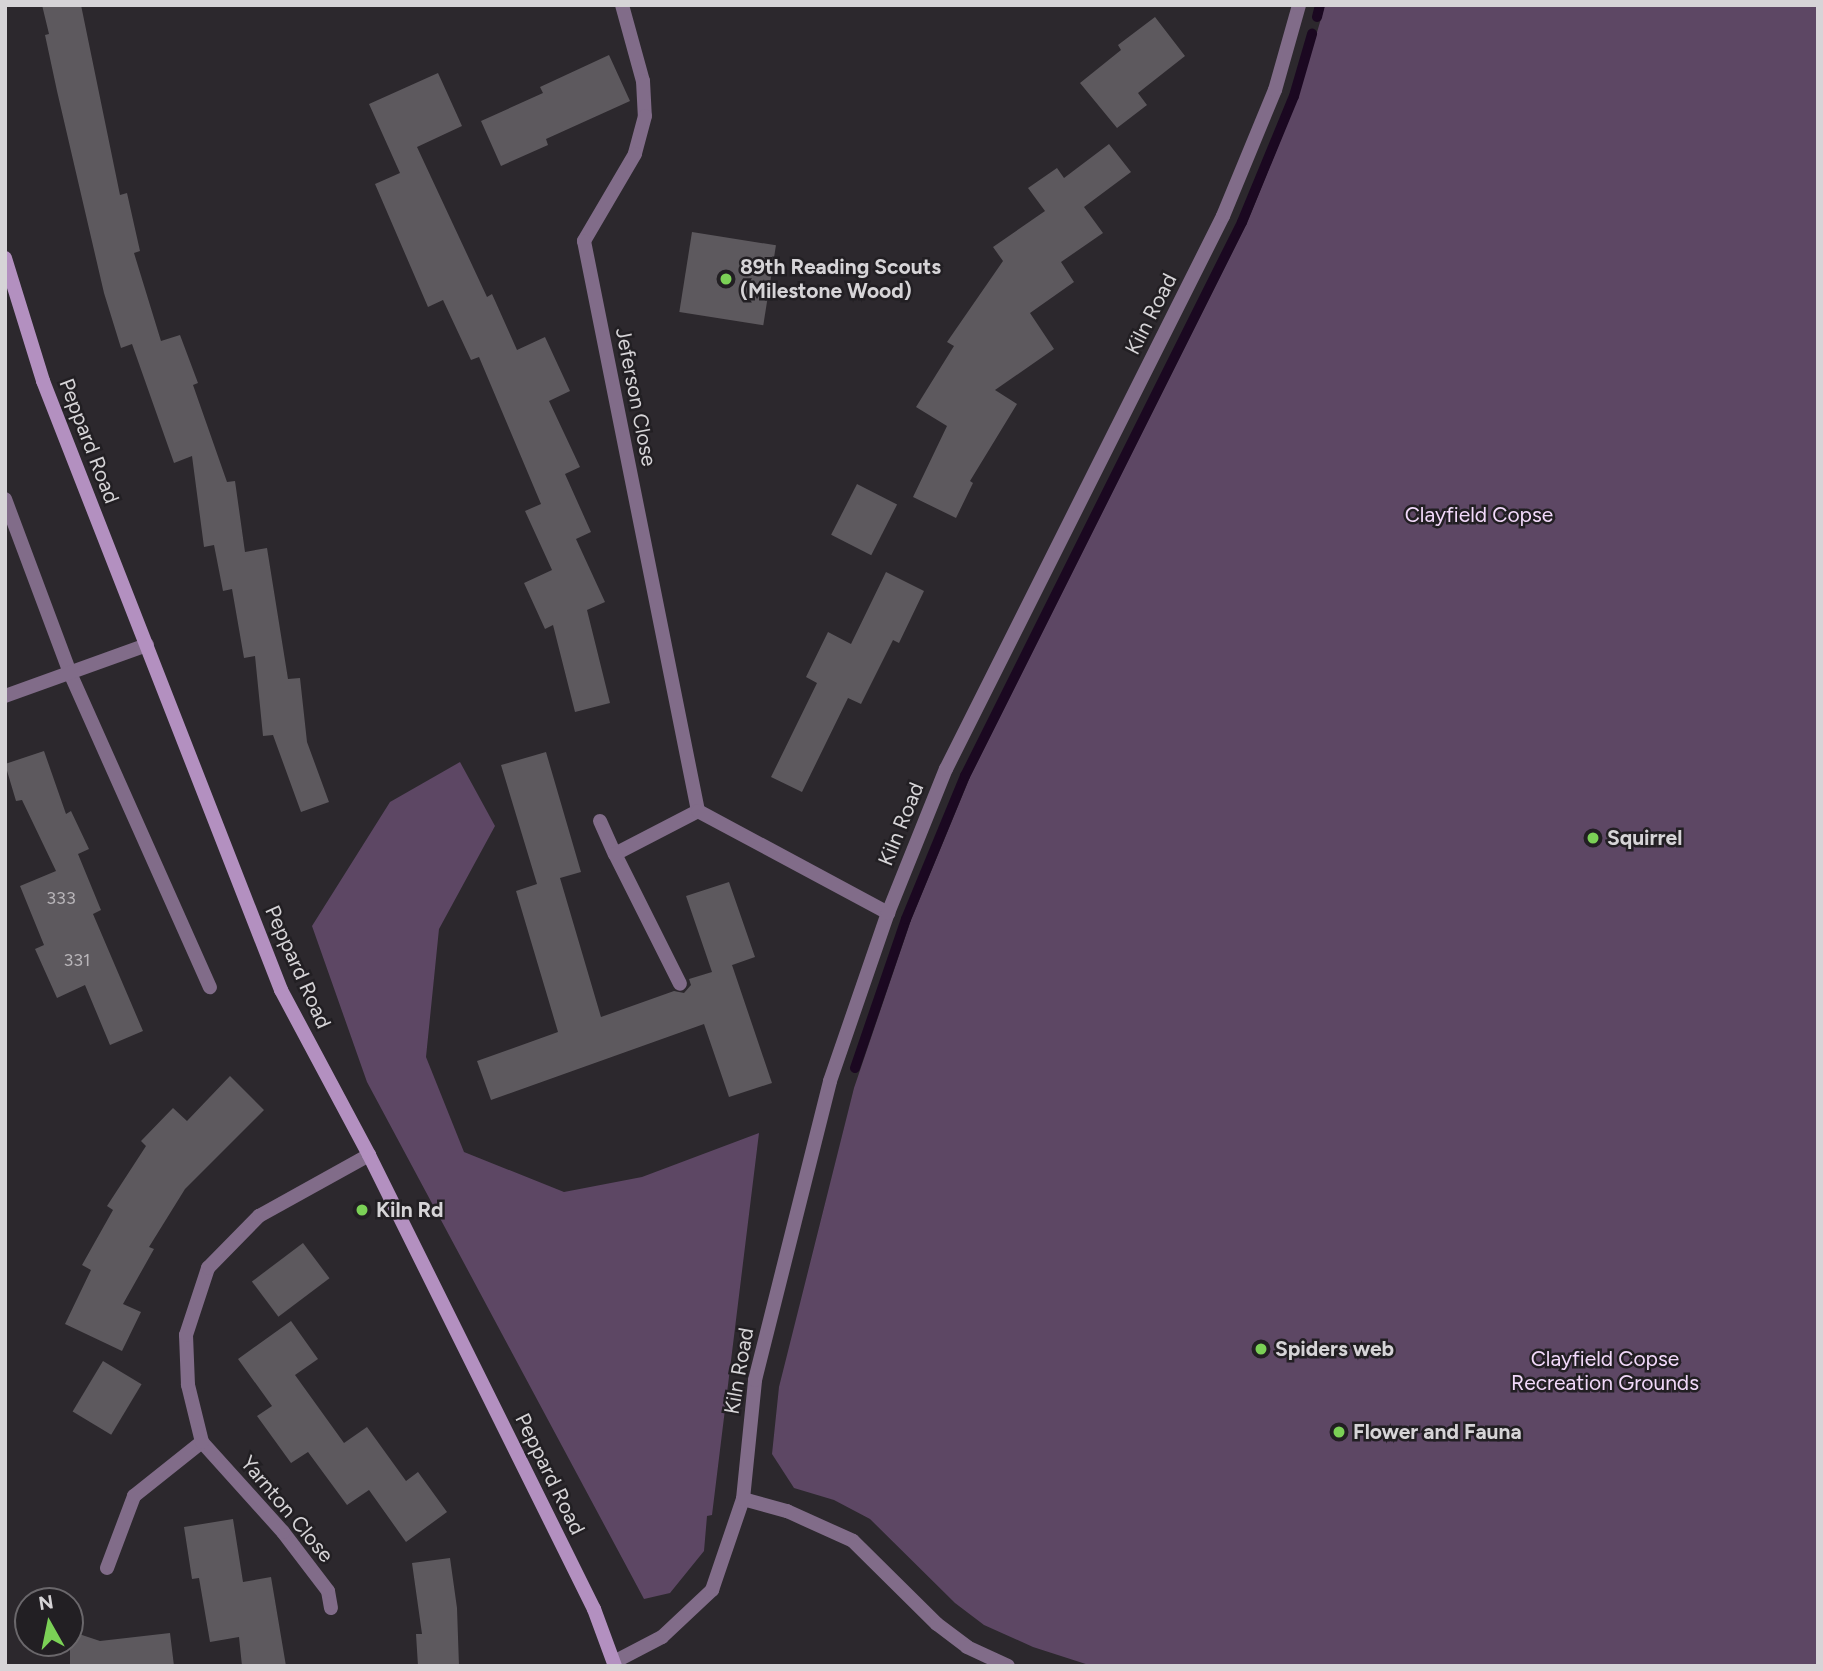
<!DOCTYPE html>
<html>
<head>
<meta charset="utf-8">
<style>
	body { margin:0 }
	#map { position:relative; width:1823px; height:1671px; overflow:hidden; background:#2c282d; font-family:Figtree,sans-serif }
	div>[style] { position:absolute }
	.green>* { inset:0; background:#5d4764 }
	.stream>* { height:10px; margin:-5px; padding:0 5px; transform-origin:5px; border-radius:5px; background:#1b0821 }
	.building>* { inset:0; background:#5d595e; transform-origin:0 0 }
	.minor>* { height:14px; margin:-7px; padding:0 7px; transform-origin:7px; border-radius:7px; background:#816c89 }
	.tertiary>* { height:14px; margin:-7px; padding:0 7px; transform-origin:7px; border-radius:7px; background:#816c89 }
	.secondary>* { height:14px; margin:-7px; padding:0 7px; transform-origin:7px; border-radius:7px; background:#b390c0 }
	.dots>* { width:19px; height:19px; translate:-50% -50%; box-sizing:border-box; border:4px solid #221f23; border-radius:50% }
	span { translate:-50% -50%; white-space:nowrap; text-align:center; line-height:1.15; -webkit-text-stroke:5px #221f23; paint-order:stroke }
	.number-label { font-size:18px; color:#b8b5b9 }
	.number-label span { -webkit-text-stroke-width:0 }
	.poi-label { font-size:21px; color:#d6d4d7; font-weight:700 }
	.left { translate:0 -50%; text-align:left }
	.street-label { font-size:21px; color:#d6d4d7 }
	.park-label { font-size:21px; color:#f2d9fa }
	.frame { position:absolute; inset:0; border:7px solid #d6d4d7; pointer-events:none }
	.north { position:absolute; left:14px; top:1587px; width:70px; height:70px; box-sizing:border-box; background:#221f23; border:2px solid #6a676b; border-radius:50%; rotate:351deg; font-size:19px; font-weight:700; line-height:28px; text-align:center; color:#d6d4d7 }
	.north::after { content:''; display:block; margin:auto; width:24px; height:32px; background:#7bd156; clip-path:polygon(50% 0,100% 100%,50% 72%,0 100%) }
</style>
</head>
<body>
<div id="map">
	<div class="green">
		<i style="clip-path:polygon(1325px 5px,1818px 5px,1818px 1666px,1092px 1666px,1033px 1647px,984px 1625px,955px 1603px,870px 1519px,834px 1500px,794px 1488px,772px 1454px,779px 1387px,854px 1088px,911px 920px,970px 777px,1247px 223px,1298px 97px)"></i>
		<i style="clip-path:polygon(460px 762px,495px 826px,439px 929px,426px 1057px,464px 1152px,564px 1192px,642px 1177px,759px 1133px,712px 1515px,707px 1516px,704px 1551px,670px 1593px,644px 1599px,367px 1082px,312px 926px,390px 802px)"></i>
	</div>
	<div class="stream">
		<i style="left:1317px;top:17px;width:12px;rotate:-76deg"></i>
		<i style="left:855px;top:1068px;width:157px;rotate:-71.1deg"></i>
		<i style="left:906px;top:919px;width:155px;rotate:-67.6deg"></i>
		<i style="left:965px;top:776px;width:619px;rotate:-63.43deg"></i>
		<i style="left:1242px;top:222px;width:136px;rotate:-67.6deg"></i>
		<i style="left:1294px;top:96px;width:65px;rotate:-73.8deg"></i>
	</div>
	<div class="building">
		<i style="clip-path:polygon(42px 5px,81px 5px,120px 195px,127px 193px,140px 251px,134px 253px,161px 341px,180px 335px,198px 383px,193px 385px,227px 482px,235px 481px,245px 552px,267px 548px,288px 679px,300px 678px,307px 742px,329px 802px,301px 812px,273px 735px,263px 736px,255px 656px,244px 658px,232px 589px,223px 591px,214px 545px,204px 547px,192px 456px,174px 463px,132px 344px,121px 348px,104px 293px,57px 91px,45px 35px,49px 34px)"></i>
		<i style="clip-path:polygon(1155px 17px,1185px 56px,1138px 93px,1147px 105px,1117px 128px,1080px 83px,1121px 50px,1118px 45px)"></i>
		<i style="clip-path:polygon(609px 55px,630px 101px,546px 139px,548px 145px,501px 166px,481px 121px,543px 93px,540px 87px)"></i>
		<i style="clip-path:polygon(438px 73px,462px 126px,417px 147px,487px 297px,492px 294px,517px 350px,545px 337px,570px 391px,549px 401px,580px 467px,565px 474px,591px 532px,576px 539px,605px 602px,587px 610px,610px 703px,575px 712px,553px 625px,545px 629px,524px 583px,552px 570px,525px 511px,541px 504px,479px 357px,471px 360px,443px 300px,428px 307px,375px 184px,400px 173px,369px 104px)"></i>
		<i style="clip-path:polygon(1109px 144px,1131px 172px,1084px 207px,1103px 233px,1061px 262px,1074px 282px,1030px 313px,1054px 349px,995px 390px,1017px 404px,970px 481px,973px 483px,956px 518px,913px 497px,947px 426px,916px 407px,954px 346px,947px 342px,1003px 261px,993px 247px,1045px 211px,1028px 188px,1057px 168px,1064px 178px)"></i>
		<i style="left:692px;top:232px;width:85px;height:81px;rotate:9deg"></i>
		<i style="left:857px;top:484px;width:45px;height:57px;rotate:27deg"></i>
		<i style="clip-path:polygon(886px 572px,924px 591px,899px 643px,893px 640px,861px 704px,848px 698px,802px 792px,771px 777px,817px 683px,806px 677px,828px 632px,851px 644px)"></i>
		<i style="clip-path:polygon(44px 751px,66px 814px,71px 811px,89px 849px,78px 854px,101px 910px,93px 914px,143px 1031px,110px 1045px,85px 985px,57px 998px,35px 949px,44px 945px,20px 886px,56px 871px,22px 800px,16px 801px,5px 764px)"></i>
		<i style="clip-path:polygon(546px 752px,581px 872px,560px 878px,601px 1017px,674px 991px,684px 993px,691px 985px,689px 979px,712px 972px,686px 896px,729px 882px,755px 957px,718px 970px,732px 965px,772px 1083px,729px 1097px,704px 1024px,491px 1100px,477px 1061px,558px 1032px,516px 891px,537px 884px,501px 765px)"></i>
		<i style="clip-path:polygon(230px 1076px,264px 1110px,185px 1189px,149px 1247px,154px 1249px,123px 1304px,141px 1312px,122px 1351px,65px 1324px,91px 1270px,82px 1265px,113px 1210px,107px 1206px,146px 1146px,141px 1141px,173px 1108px,187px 1121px)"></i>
		<i style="left:303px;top:1243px;width:44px;height:64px;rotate:53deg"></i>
		<i style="clip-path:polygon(291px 1321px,318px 1359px,295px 1375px,344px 1443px,367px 1427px,406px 1481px,418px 1472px,447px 1512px,406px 1542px,369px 1490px,347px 1505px,308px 1452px,291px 1463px,257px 1416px,272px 1406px,238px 1359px)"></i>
		<i style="left:103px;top:1361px;width:45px;height:59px;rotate:31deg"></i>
		<i style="clip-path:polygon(233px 1519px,243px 1582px,271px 1577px,286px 1666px,242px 1666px,239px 1637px,210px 1642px,199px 1578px,192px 1579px,184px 1527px)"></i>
		<i style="clip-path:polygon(450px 1558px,457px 1608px,459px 1666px,418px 1666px,416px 1634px,422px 1634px,412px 1563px)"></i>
		<i style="clip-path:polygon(70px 1631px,100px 1641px,170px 1633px,174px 1666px,70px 1666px)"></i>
	</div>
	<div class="minor">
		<i style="left:622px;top:5px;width:79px;rotate:74.6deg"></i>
		<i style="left:643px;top:81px;width:35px;rotate:87deg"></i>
		<i style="left:645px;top:116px;width:39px;rotate:105deg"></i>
		<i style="left:635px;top:154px;width:101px;rotate:120.4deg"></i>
		<i style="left:584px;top:241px;width:581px;rotate:78.69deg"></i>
		<i style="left:5px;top:499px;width:186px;rotate:69.5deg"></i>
		<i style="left:70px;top:673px;width:344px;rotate:66deg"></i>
		<i style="left:5px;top:696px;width:151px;rotate:-19.8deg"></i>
		<i style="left:600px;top:821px;width:36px;rotate:66deg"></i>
		<i style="left:615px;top:854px;width:93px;rotate:-27.4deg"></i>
		<i style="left:698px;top:811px;width:216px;rotate:28.2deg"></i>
		<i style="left:615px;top:854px;width:145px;rotate:63.4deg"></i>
		<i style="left:107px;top:1568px;width:77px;rotate:-69.4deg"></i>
		<i style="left:134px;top:1496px;width:87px;rotate:-38.5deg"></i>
		<i style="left:331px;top:1608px;width:17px;rotate:-100deg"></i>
		<i style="left:328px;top:1591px;width:74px;rotate:-127.3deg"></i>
		<i style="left:283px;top:1532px;width:121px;rotate:-132deg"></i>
		<i style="left:202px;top:1442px;width:59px;rotate:-103.8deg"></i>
		<i style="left:188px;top:1385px;width:50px;rotate:-92.3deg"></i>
		<i style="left:186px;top:1335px;width:71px;rotate:-71.8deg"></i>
		<i style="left:208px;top:1268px;width:73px;rotate:-45.6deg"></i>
		<i style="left:259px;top:1216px;width:126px;rotate:-29deg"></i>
	</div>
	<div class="tertiary">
		<i style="left:743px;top:1499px;width:46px;rotate:15.3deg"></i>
		<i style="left:787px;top:1511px;width:72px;rotate:24.4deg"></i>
		<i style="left:853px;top:1541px;width:118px;rotate:44.7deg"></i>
		<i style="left:937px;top:1624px;width:38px;rotate:37deg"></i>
		<i style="left:967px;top:1647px;width:45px;rotate:24.9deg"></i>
		<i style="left:614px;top:1662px;width:54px;rotate:-27.5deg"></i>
		<i style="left:662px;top:1637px;width:69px;rotate:-43.2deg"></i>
		<i style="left:712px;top:1590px;width:96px;rotate:-71.2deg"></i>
		<i style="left:743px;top:1499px;width:120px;rotate:-84.2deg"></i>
		<i style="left:755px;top:1380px;width:308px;rotate:-75.9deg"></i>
		<i style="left:830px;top:1081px;width:178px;rotate:-71deg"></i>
		<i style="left:888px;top:913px;width:155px;rotate:-68.1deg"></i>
		<i style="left:946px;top:769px;width:618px;rotate:-63.39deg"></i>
		<i style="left:1223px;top:216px;width:136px;rotate:-67.6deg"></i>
		<i style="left:1275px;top:90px;width:88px;rotate:-74.2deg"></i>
	</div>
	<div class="secondary">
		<i style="left:5px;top:258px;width:129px;rotate:72.8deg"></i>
		<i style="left:43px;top:381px;width:654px;rotate:68.65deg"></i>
		<i style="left:281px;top:990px;width:187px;rotate:61.9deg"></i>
		<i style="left:369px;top:1155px;width:507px;rotate:63.64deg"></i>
		<i style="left:594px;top:1609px;width:61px;rotate:69.8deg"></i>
	</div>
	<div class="dots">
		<i style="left:726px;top:279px;background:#7bd156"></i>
		<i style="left:1593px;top:838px;background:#7bd156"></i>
		<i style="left:362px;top:1210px;background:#7bd156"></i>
		<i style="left:1261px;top:1349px;background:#7bd156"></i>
		<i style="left:1339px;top:1432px;background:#7bd156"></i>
	</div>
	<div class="number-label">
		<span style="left:61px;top:898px">333</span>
		<span style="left:77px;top:960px">331</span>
	</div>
	<div class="poi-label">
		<span class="left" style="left:740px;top:279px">89th Reading Scouts<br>(Milestone Wood)</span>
		<span class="left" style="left:1607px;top:838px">Squirrel</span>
		<span class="left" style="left:376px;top:1210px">Kiln Rd</span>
		<span class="left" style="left:1275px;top:1349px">Spiders web</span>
		<span class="left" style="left:1353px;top:1432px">Flower and Fauna</span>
	</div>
	<div class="street-label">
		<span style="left:1151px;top:314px;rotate:-63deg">Kiln Road</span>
		<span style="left:636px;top:397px;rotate:79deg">Jeferson Close</span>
		<span style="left:89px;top:441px;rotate:69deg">Peppard Road</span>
		<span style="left:901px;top:824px;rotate:-68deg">Kiln Road</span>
		<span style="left:298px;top:967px;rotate:66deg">Peppard Road</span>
		<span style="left:739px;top:1371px;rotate:-80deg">Kiln Road</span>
		<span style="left:550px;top:1474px;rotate:64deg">Peppard Road</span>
		<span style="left:287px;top:1509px;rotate:50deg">Yarnton Close</span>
	</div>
	<div class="park-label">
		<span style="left:1479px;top:515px">Clayfield Copse</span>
		<span style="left:1605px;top:1371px">Clayfield Copse<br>Recreation Grounds</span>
	</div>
	<div class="frame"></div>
	<div class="north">N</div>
</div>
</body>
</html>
